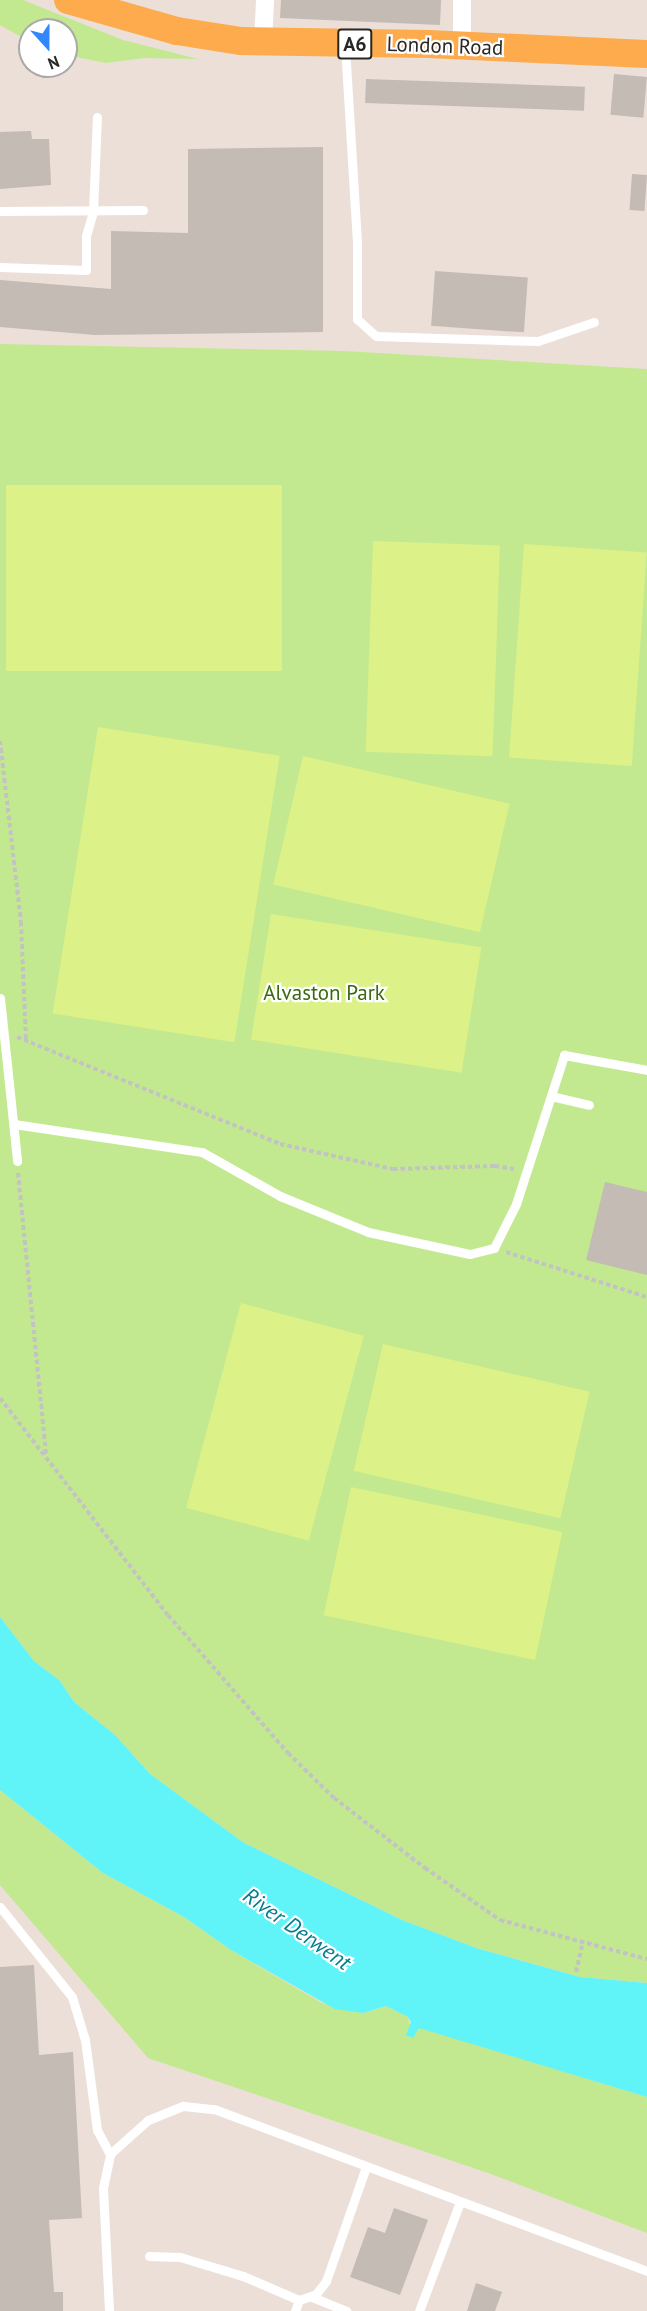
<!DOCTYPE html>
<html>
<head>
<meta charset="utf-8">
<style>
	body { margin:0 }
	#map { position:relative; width:647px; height:2311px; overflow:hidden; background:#ecdfd8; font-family:"PT Sans",sans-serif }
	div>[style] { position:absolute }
	.green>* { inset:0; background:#c2e98f }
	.pitch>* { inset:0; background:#ddf189; transform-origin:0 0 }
	.water>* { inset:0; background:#60f4f9 }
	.building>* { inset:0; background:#c3bbb4; transform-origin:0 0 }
	.path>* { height:4px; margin-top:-2px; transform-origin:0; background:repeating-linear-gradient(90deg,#c3c3c3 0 4.5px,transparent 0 7.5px) }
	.lane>* { height:9px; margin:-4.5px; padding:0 4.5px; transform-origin:4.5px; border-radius:4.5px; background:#fff }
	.street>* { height:18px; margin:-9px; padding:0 9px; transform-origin:9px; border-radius:9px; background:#fff }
	.primary>* { height:28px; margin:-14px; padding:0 14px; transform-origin:14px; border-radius:14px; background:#fdab4c }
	span { translate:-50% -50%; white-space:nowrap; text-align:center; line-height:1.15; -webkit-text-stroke:4.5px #fff; paint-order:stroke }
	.shield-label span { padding:2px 4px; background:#fff; border:2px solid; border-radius:4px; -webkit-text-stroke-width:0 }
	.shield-label { font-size:20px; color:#282828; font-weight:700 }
	.street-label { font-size:21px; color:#282828 }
	.park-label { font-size:21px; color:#396a13 }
	.water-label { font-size:22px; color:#037d8d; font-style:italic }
	.north { position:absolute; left:18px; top:18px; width:60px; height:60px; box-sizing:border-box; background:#fff; border:2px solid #a9a9a9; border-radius:50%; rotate:159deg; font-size:16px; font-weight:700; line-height:24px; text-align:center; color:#282828 }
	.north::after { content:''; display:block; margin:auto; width:21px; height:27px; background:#3287ff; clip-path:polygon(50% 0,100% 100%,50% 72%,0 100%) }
</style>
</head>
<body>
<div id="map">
	<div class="green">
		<i style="clip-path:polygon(0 0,23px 0,123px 40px,198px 59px,144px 58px,106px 63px,66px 55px,66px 30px,30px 30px,30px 42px,0 25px)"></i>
		<i style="clip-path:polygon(0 344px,344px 351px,647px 369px,647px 1983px,580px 1977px,476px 1948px,402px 1920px,244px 1843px,150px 1774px,115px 1735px,74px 1702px,60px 1681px,34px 1661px,0 1617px)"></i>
		<i style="clip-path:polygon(0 1790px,103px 1873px,184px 1917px,231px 1950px,322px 2003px,363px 2013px,386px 2006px,408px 2017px,413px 2038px,419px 2027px,647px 2097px,647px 2233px,488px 2173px,148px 2058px,0 1885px)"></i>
	</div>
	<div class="pitch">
		<i style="left:6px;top:485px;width:276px;height:186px"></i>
		<i style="left:373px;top:541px;width:127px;height:211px;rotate:2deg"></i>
		<i style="left:524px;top:544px;width:123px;height:214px;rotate:4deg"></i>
		<i style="left:98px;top:727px;width:184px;height:290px;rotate:9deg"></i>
		<i style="left:303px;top:756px;width:212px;height:132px;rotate:13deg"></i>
		<i style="left:271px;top:914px;width:213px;height:127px;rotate:9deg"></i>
		<i style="left:241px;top:1303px;width:127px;height:212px;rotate:15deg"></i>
		<i style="left:383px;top:1344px;width:212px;height:130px;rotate:13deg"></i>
		<i style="left:351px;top:1487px;width:216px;height:131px;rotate:12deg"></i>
	</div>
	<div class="water">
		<i style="clip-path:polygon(0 1617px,34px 1661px,60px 1681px,74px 1702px,115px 1735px,150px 1774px,244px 1843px,402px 1920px,476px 1948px,580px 1977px,647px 1983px,647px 2097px,419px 2028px,413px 2038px,406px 2035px,411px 2022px,408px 2017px,386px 2006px,363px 2013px,335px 2009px,231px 1950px,184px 1917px,103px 1873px,0 1790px)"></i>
	</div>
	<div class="building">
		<i style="clip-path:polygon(281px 0,441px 0,440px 25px,280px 18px)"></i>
		<i style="left:614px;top:74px;width:33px;height:41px;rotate:5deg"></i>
		<i style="left:366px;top:79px;width:219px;height:24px;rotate:2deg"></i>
		<i style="clip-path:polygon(31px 131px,32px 139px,49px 139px,51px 185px,0 189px,0 132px)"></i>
		<i style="clip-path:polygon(323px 147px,323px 332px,95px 335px,0 327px,0 280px,111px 289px,111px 231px,188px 233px,188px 149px)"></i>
		<i style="left:632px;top:174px;width:15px;height:36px;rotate:4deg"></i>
		<i style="left:435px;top:271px;width:93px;height:55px;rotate:4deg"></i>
		<i style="clip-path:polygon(605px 1182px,647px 1192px,647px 1275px,586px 1260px)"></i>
		<i style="clip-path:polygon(34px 1965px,39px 2055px,73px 2052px,82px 2218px,49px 2220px,54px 2292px,63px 2292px,63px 2311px,0 2311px,0 1967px)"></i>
		<i style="clip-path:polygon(394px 2208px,428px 2220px,400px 2295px,350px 2277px,368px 2227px,385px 2233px)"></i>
		<i style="clip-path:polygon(476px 2283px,502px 2292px,495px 2311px,467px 2311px)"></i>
	</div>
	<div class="path">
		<i style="left:0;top:741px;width:182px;rotate:83.4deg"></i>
		<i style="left:21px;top:922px;width:117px;rotate:87.6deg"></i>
		<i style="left:17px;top:1037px;width:284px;rotate:22.1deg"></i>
		<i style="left:280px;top:1144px;width:116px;rotate:12.5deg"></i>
		<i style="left:393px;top:1169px;width:102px;rotate:-1.7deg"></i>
		<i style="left:495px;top:1166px;width:19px;rotate:9deg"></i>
		<i style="left:18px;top:1173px;width:283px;rotate:84.3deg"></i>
		<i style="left:506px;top:1252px;width:148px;rotate:17.7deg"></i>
		<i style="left:0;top:1398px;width:274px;rotate:52.3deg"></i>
		<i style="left:168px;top:1615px;width:183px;rotate:49deg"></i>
		<i style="left:288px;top:1753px;width:64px;rotate:44.4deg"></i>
		<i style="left:334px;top:1798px;width:115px;rotate:37.6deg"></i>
		<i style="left:425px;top:1868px;width:91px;rotate:34.7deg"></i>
		<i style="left:500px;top:1920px;width:152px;rotate:14.9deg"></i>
		<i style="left:576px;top:1972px;width:31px;rotate:-77deg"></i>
	</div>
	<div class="lane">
		<i style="left:345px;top:46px;width:198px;rotate:86.5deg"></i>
		<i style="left:357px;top:244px;width:75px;rotate:90deg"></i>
		<i style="left:357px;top:319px;width:25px;rotate:42deg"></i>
		<i style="left:376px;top:336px;width:162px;rotate:1.8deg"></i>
		<i style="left:538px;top:341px;width:59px;rotate:-18.7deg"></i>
		<i style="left:0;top:211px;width:143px;rotate:-0.4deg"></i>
		<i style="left:0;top:267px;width:86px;rotate:2deg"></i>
		<i style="left:86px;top:270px;width:34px;rotate:-90deg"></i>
		<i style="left:86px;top:236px;width:26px;rotate:-74deg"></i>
		<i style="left:93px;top:211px;width:94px;rotate:-87.6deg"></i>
		<i style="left:0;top:998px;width:164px;rotate:84deg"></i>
		<i style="left:551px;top:1096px;width:39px;rotate:13deg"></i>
		<i style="left:14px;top:1124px;width:190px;rotate:8.5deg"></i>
		<i style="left:202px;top:1152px;width:90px;rotate:29.4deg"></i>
		<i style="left:280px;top:1196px;width:95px;rotate:22.2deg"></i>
		<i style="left:368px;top:1232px;width:104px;rotate:12.2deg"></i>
		<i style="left:470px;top:1254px;width:25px;rotate:-14deg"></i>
		<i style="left:494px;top:1248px;width:49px;rotate:-63.4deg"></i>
		<i style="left:516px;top:1204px;width:157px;rotate:-72.1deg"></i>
		<i style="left:564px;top:1055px;width:84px;rotate:10.2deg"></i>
		<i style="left:0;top:1907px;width:115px;rotate:51.3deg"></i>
		<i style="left:72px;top:1997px;width:45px;rotate:73.2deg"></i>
		<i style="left:85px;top:2040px;width:91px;rotate:82.4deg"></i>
		<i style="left:97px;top:2130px;width:27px;rotate:62deg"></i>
		<i style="left:149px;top:2256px;width:31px;rotate:2deg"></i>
		<i style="left:180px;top:2257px;width:66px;rotate:16.8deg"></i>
		<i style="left:243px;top:2276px;width:61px;rotate:23.2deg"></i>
		<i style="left:299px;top:2300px;width:12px;rotate:110deg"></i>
		<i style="left:312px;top:2297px;width:37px;rotate:22deg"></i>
		<i style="left:299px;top:2300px;width:18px;rotate:-19deg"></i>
		<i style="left:316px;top:2294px;width:16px;rotate:-52deg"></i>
		<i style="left:326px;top:2281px;width:121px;rotate:-70.7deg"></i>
		<i style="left:109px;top:2311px;width:123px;rotate:-92.8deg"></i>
		<i style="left:103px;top:2188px;width:35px;rotate:-78deg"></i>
		<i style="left:110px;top:2154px;width:51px;rotate:-41.8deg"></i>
		<i style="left:148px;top:2120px;width:38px;rotate:-22deg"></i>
		<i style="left:183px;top:2106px;width:31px;rotate:6deg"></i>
		<i style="left:214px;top:2109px;width:462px;rotate:20.5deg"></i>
		<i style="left:419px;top:2311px;width:116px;rotate:-69.4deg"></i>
	</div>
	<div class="street">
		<i style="left:263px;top:43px;width:43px;rotate:-87.3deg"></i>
		<i style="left:462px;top:45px;width:45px;rotate:-90deg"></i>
	</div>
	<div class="primary">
		<i style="left:68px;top:0;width:113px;rotate:15.9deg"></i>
		<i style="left:177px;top:31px;width:65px;rotate:8.9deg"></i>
		<i style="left:241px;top:41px;width:187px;rotate:0.9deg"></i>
		<i style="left:428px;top:44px;width:219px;rotate:2.6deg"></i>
	</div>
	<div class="shield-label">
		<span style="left:355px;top:44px">A6</span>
	</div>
	<div class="street-label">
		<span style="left:445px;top:46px;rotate:2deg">London Road</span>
	</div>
	<div class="park-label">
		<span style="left:324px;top:993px">Alvaston Park</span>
	</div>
	<div class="water-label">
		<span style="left:297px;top:1929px;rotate:35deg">River Derwent</span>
	</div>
	<div class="north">N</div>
</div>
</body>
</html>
